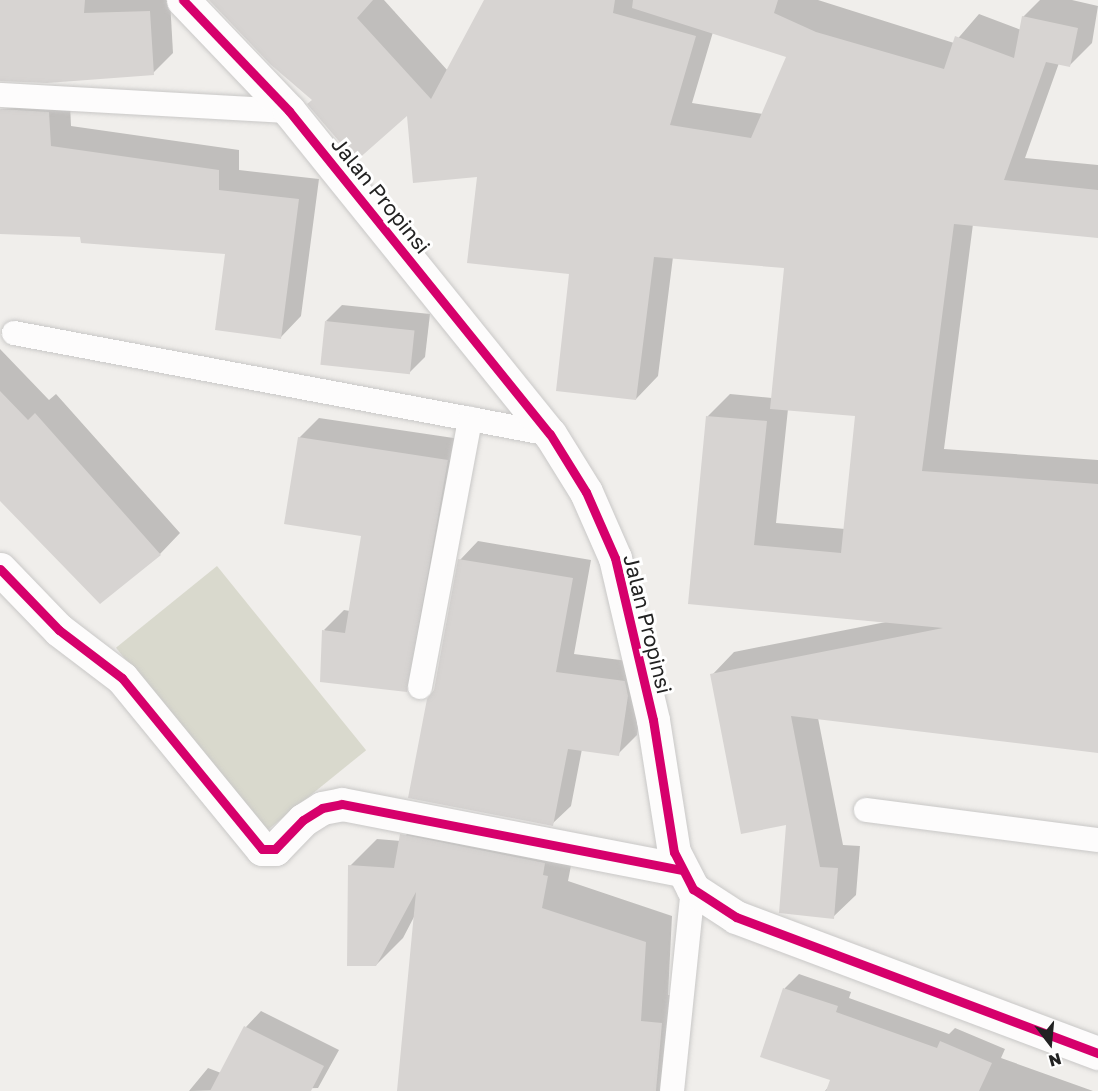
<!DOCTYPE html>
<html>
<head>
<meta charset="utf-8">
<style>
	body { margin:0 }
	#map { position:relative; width:1098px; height:1091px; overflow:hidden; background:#f0eeeb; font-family:"Golos Text",sans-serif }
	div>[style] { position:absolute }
	.construction>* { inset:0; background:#d9d9cd; transform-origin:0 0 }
	.shadow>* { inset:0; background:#0003 }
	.building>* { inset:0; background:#d7d4d2; transform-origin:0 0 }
	.roads { filter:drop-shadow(0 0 2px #c9c8c7) drop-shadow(0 0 2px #c9c8c7) }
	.service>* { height:24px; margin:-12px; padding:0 12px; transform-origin:12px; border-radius:12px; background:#fdfcfc }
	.minor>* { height:33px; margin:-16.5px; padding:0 16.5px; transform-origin:16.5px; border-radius:16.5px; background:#fdfcfc }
	.cycleway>* { height:9px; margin:-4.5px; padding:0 4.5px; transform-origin:4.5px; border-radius:4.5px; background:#d6006c }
	span { translate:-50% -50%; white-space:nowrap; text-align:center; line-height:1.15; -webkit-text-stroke:6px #fff; paint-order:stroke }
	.street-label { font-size:21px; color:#222 }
	.north { position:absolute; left:1020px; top:1013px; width:60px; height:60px; -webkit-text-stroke:4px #fff; paint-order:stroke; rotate:164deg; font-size:16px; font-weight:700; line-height:24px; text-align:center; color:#222 }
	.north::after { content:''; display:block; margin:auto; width:21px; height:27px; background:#222; clip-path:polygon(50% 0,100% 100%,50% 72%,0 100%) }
</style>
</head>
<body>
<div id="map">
	<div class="construction">
		<i style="left:217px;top:566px;width:237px;height:130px;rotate:51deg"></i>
	</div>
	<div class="shadow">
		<i style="clip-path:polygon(0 0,170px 0,173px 53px,153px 73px,0 79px)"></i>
		<i style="clip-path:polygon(evenodd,211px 0,384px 0,448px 71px,486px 0,818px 0,954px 43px,979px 14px,1021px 30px,1023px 17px,1040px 0,1072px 0,1098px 6px,1092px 43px,1070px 65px,1059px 63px,1025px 158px,1098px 165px,1098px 236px,973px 224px,944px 449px,1098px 460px,1098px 751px,818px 718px,843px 845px,860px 846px,856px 895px,833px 917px,712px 675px,734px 652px,886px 622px,689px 603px,708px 416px,730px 394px,772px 398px,786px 267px,673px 257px,658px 376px,636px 399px,571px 272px,479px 176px,408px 113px,314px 99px,211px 0,713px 32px,788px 56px,763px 114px,692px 103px,713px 32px,211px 0,788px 409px,856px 415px,845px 529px,776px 523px,788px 409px)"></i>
		<i style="clip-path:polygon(70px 104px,71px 126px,239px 150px,239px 170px,319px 179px,301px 316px,281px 337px,226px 252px,82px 235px,0 233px,0 109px)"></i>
		<i style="clip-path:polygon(342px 305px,430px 314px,425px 357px,409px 373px,326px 321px)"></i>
		<i style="clip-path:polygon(0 349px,49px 400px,56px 394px,180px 533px,160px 554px,0 498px)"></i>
		<i style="clip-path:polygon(319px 418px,467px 440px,426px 670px,406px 690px,324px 630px,344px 610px,350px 611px,363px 535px,299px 438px)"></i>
		<i style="clip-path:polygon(478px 541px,591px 560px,574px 654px,643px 663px,646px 676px,637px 735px,618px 754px,582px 749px,571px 806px,552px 824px,435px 690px,460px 560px)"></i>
		<i style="clip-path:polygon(429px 808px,574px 850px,568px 881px,672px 916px,668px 995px,689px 997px,680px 1091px,398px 1091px,415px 915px,403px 938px,376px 965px,350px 866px,377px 839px,401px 841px)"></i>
		<i style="clip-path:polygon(799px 974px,851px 992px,849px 998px,949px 1034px,955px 1028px,1005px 1049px,1001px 1058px,1093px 1091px,825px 1091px,834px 1080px,762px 1056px,785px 988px)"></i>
		<i style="clip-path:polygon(261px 1011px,339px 1050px,318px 1088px,189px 1091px,208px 1068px,221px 1073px,246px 1027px)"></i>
	</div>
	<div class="building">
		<i style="clip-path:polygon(0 0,85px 0,84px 13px,150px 11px,154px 75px,47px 83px,0 81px)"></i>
		<i style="clip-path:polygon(209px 0,373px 0,357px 18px,431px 99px,484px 0,615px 0,613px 13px,696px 36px,670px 125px,751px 138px,786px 57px,632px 8px,633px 0,778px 0,774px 13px,816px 32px,944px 69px,955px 36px,1014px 58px,1022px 16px,1078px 28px,1070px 67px,1046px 62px,1004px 180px,1098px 190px,1098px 238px,954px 224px,922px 471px,1098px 484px,1098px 753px,791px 716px,820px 867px,838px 868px,834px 919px,779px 913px,786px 825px,741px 834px,710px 674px,943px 628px,688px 604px,706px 416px,767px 421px,754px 545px,841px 553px,855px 416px,770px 409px,784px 268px,654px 257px,636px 400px,556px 391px,569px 274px,467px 263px,477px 177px,413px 183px,407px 116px,356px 161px,307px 104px,312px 100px,270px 64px)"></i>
		<i style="clip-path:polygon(0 109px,49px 112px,51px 146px,219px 170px,219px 190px,299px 199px,281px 339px,215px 330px,225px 254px,81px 243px,80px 237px,0 234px)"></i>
		<i style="left:325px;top:321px;width:90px;height:44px;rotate:6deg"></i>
		<i style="clip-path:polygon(0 391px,28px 420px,35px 413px,161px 555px,100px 604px,0 501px)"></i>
		<i style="clip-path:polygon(298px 437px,448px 460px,407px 692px,320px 682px,322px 630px,345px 633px,361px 536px,284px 524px)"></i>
		<i style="clip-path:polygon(458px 559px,573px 578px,556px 672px,625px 681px,628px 696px,619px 756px,568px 749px,553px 826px,408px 798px,427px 699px,434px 690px)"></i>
		<i style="clip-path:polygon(400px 834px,545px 863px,543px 875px,548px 876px,542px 908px,646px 942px,641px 1021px,662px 1023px,656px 1091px,397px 1091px,416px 892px,376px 966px,347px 966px,348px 865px,394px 868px)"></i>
		<i style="clip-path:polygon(783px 988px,838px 1006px,836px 1012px,937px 1048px,940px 1041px,992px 1063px,979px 1091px,826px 1091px,830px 1080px,760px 1057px)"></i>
		<i style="clip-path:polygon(244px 1026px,324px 1066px,311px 1091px,210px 1091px)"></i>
	</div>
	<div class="roads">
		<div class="service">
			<i style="left:0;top:95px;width:289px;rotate:3.2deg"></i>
			<i style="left:14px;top:333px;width:545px;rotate:10.67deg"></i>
			<i style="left:420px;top:687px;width:273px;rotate:-79.4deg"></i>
			<i style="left:866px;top:810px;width:234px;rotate:7.4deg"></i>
			<i style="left:672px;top:1091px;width:203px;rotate:-84.1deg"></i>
		</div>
		<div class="minor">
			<i style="left:183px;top:0;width:153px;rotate:46.3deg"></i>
			<i style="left:289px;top:111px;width:415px;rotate:51.1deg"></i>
			<i style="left:550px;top:434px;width:68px;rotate:58.2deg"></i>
			<i style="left:586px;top:492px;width:72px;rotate:66.3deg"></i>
			<i style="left:615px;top:558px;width:166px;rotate:76.8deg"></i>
			<i style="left:653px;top:720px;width:134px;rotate:81deg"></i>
			<i style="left:674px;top:852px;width:42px;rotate:62.8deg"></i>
			<i style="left:693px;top:889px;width:51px;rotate:33.1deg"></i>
			<i style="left:736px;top:917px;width:387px;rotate:20.6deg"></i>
			<i style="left:0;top:569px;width:85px;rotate:46deg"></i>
			<i style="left:59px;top:630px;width:79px;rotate:37.3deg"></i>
			<i style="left:122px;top:678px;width:221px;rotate:50.7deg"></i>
			<i style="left:262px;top:849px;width:13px"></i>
			<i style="left:275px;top:849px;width:40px;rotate:-46deg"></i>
			<i style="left:303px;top:820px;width:22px;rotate:-32deg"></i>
			<i style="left:322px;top:808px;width:20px;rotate:-11deg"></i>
			<i style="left:342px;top:804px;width:345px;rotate:11deg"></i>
		</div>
	</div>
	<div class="cycleway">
		<i style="left:183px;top:0;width:153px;rotate:46.3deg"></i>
		<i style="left:289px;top:111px;width:415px;rotate:51.1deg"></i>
		<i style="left:550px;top:434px;width:68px;rotate:58.2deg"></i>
		<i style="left:586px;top:492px;width:72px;rotate:66.3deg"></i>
		<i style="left:615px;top:558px;width:166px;rotate:76.8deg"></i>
		<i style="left:653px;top:720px;width:134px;rotate:81deg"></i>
		<i style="left:674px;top:852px;width:42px;rotate:62.8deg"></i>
		<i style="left:693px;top:889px;width:51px;rotate:33.1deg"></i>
		<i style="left:736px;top:917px;width:387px;rotate:20.6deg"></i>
		<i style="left:0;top:569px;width:85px;rotate:46deg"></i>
		<i style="left:59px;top:630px;width:79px;rotate:37.3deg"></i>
		<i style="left:122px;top:678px;width:221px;rotate:50.7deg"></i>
		<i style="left:262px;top:849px;width:13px"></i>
		<i style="left:275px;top:849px;width:40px;rotate:-46deg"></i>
		<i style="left:303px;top:820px;width:22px;rotate:-32deg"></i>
		<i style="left:322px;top:808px;width:20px;rotate:-11deg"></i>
		<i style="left:342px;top:804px;width:345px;rotate:11deg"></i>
	</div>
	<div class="street-label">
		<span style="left:381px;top:195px;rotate:51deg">Jalan Propinsi</span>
		<span style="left:648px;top:624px;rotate:76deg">Jalan Propinsi</span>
	</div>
	<div class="north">N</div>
</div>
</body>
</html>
